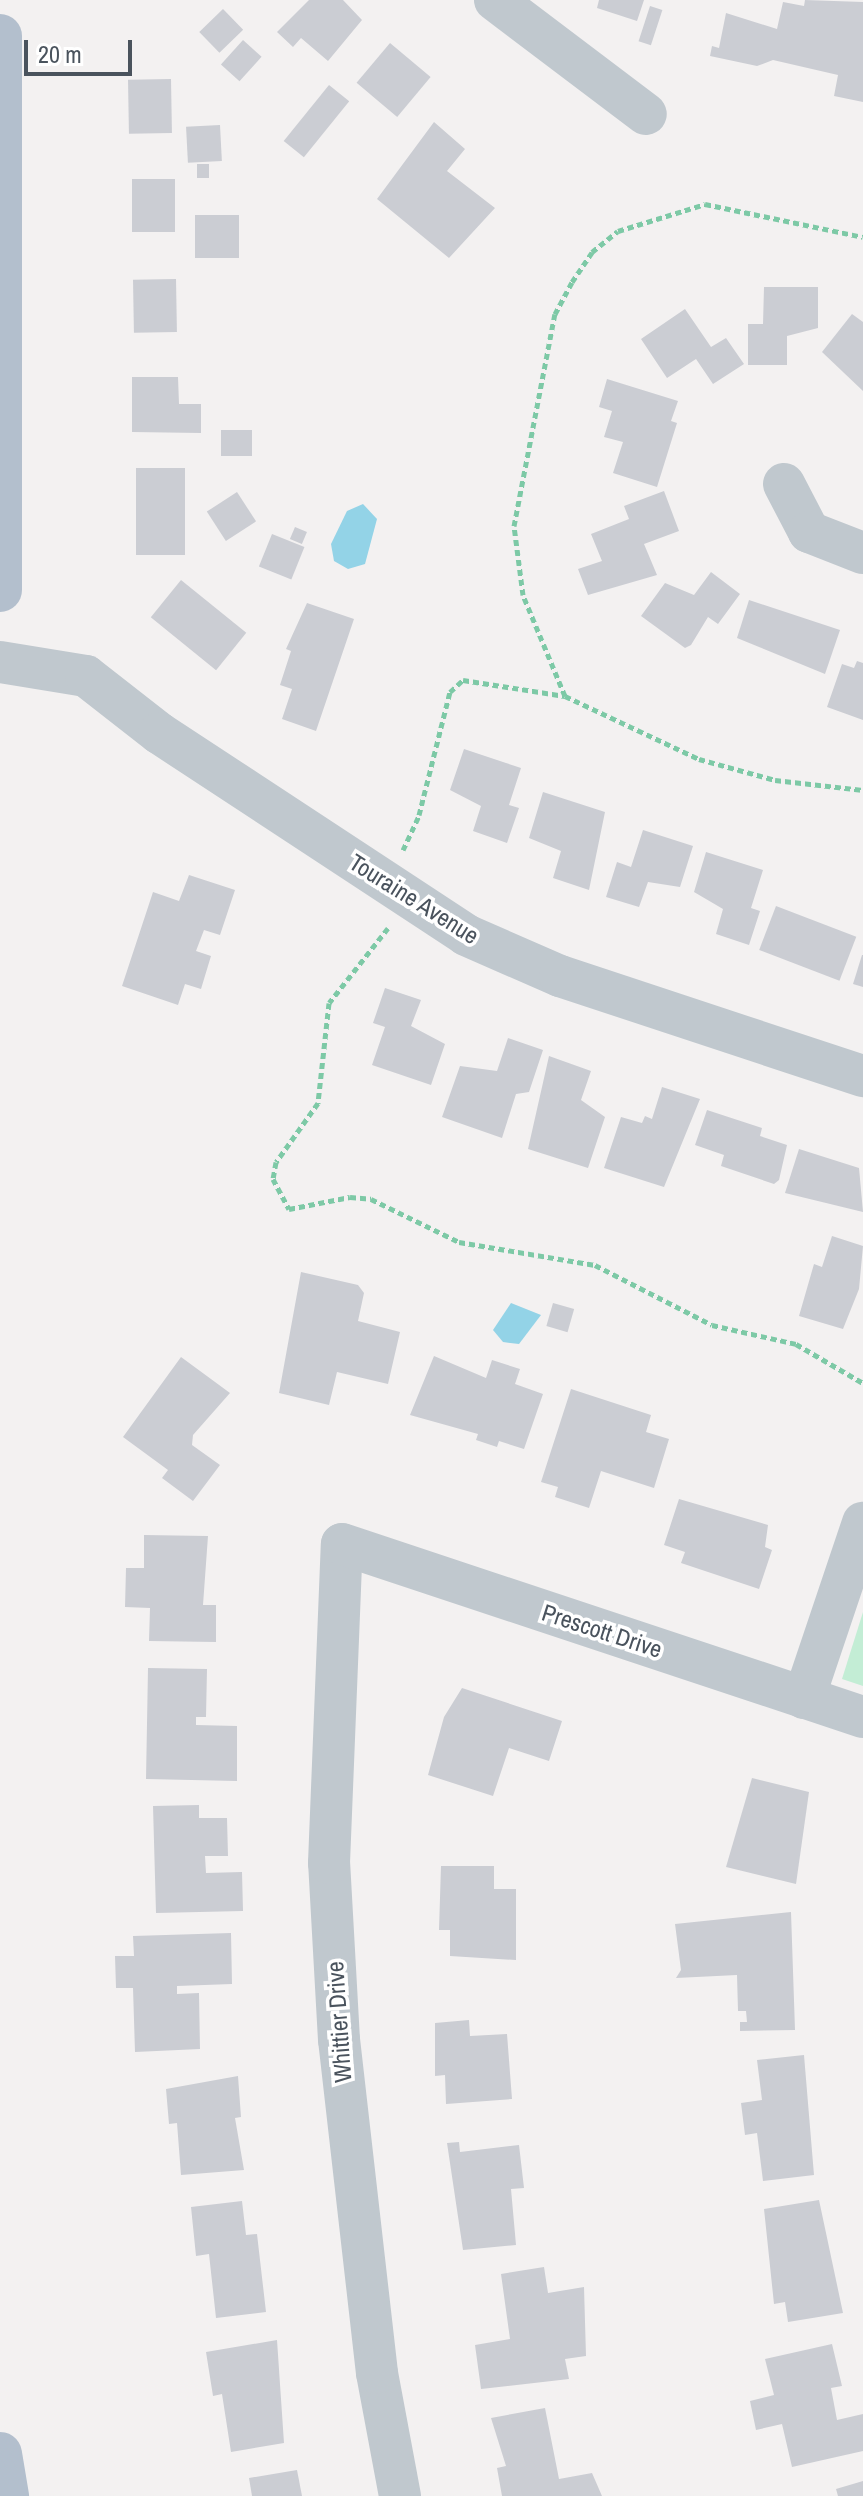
<!DOCTYPE html>
<html>
<head>
<meta charset="utf-8">
<style>
	body { margin:0 }
	#map { position:relative; width:863px; height:2496px; overflow:hidden; background:#f3f1f1; font-family:"Archivo Narrow",sans-serif }
	div>[style] { position:absolute }
	.green>* { inset:0; background:#c3edd5 }
	.water>* { inset:0; background:#93d3e7 }
	.building>* { inset:0; background:#cbcdd3; transform-origin:0 0 }
	.path>* { height:5px; margin-top:-2.5px; transform-origin:0; background:repeating-linear-gradient(90deg,#7dc9a6 0 6px,transparent 0 10px) }
	.minor>* { height:42px; margin:-21px; padding:0 21px; transform-origin:21px; border-radius:21px; background:#c0c8ce }
	.major>* { height:44px; margin:-22px; padding:0 22px; transform-origin:22px; border-radius:22px; background:#b3bfcd }
	span { translate:-50% -50%; white-space:nowrap; text-align:center; line-height:1.15; -webkit-text-stroke:7px #fff; paint-order:stroke }
	.street-label { font-size:24px; color:#4a535d }
	.scale { position:absolute; left:24px; top:40px; width:108px; height:36px; box-sizing:border-box; border:4px solid #4a535d; border-top:0; padding-left:10px; font-size:24px; line-height:28px; white-space:nowrap; color:#4a535d; -webkit-text-stroke:6px #fff; paint-order:stroke }
</style>
</head>
<body>
<div id="map">
	<div class="green">
		<i style="clip-path:polygon(863px 1612px,863px 1686px,842px 1679px)"></i>
	</div>
	<div class="water">
		<i style="clip-path:polygon(363px 504px,377px 519px,365px 564px,348px 569px,334px 561px,331px 544px,347px 511px)"></i>
		<i style="clip-path:polygon(511px 1303px,541px 1315px,519px 1344px,503px 1342px,493px 1330px)"></i>
	</div>
	<div class="building">
		<i style="clip-path:polygon(309px 0,343px 0,362px 20px,328px 61px,301px 38px,293px 47px,277px 32px)"></i>
		<i style="clip-path:polygon(599px 0,644px 0,637px 21px,597px 8px)"></i>
		<i style="clip-path:polygon(805px 0,863px 2px,863px 102px,834px 96px,838px 75px,773px 60px,757px 66px,710px 56px,712px 46px,719px 48px,726px 13px,777px 29px,783px 2px,804px 6px)"></i>
		<i style="left:650px;top:6px;width:13px;height:37px;rotate:18deg"></i>
		<i style="left:223px;top:9px;width:29px;height:33px;rotate:46deg"></i>
		<i style="left:243px;top:40px;width:25px;height:33px;rotate:42deg"></i>
		<i style="left:390px;top:43px;width:53px;height:52px;rotate:40deg"></i>
		<i style="left:171px;top:79px;width:54px;height:43px;rotate:89deg"></i>
		<i style="left:329px;top:85px;width:26px;height:72px;rotate:39deg"></i>
		<i style="clip-path:polygon(434px 122px,465px 149px,447px 171px,495px 208px,449px 258px,377px 199px)"></i>
		<i style="left:220px;top:125px;width:36px;height:34px;rotate:87deg"></i>
		<i style="left:197px;top:164px;width:12px;height:14px"></i>
		<i style="left:175px;top:179px;width:53px;height:43px;rotate:90deg"></i>
		<i style="left:239px;top:215px;width:43px;height:44px;rotate:90deg"></i>
		<i style="left:176px;top:279px;width:53px;height:43px;rotate:89deg"></i>
		<i style="clip-path:polygon(764px 287px,818px 287px,818px 328px,787px 336px,787px 365px,748px 365px,748px 324px,763px 324px)"></i>
		<i style="clip-path:polygon(685px 309px,711px 347px,726px 338px,744px 364px,713px 384px,696px 359px,667px 378px,641px 339px)"></i>
		<i style="clip-path:polygon(852px 314px,863px 322px,863px 391px,822px 352px)"></i>
		<i style="clip-path:polygon(132px 377px,178px 377px,179px 404px,201px 404px,201px 433px,132px 432px)"></i>
		<i style="clip-path:polygon(607px 379px,678px 401px,671px 421px,677px 423px,657px 487px,613px 473px,623px 442px,604px 437px,612px 411px,599px 407px)"></i>
		<i style="left:221px;top:430px;width:31px;height:26px"></i>
		<i style="left:136px;top:468px;width:49px;height:87px"></i>
		<i style="clip-path:polygon(664px 491px,679px 531px,644px 544px,657px 575px,588px 595px,578px 569px,602px 561px,591px 534px,629px 519px,624px 506px)"></i>
		<i style="left:237px;top:492px;width:35px;height:36px;rotate:57deg"></i>
		<i style="left:295px;top:527px;width:13px;height:13px;rotate:23deg"></i>
		<i style="left:272px;top:534px;width:35px;height:35px;rotate:22deg"></i>
		<i style="clip-path:polygon(711px 572px,740px 594px,718px 624px,708px 617px,691px 645px,685px 648px,641px 616px,665px 583px,694px 595px)"></i>
		<i style="left:181px;top:580px;width:84px;height:48px;rotate:39deg"></i>
		<i style="clip-path:polygon(749px 600px,840px 630px,825px 674px,737px 638px)"></i>
		<i style="clip-path:polygon(307px 603px,354px 619px,316px 731px,282px 719px,292px 689px,280px 685px,291px 651px,286px 649px)"></i>
		<i style="clip-path:polygon(857px 661px,863px 663px,863px 720px,827px 707px,842px 664px,854px 668px)"></i>
		<i style="clip-path:polygon(464px 749px,521px 768px,509px 805px,519px 808px,507px 843px,473px 831px,481px 806px,450px 790px)"></i>
		<i style="clip-path:polygon(543px 792px,605px 812px,589px 890px,553px 878px,561px 851px,529px 838px)"></i>
		<i style="clip-path:polygon(643px 830px,693px 846px,680px 887px,648px 882px,639px 907px,606px 897px,617px 862px,631px 867px)"></i>
		<i style="clip-path:polygon(706px 852px,763px 870px,751px 908px,760px 911px,749px 945px,716px 934px,723px 909px,694px 892px)"></i>
		<i style="clip-path:polygon(189px 875px,235px 890px,220px 935px,204px 930px,196px 951px,211px 956px,201px 989px,185px 984px,178px 1005px,122px 986px,153px 892px,179px 901px)"></i>
		<i style="left:776px;top:906px;width:86px;height:47px;rotate:21deg"></i>
		<i style="clip-path:polygon(862px 955px,863px 955px,863px 987px,853px 984px)"></i>
		<i style="clip-path:polygon(385px 988px,421px 1000px,411px 1026px,445px 1044px,431px 1085px,372px 1065px,385px 1027px,373px 1023px)"></i>
		<i style="clip-path:polygon(508px 1038px,543px 1050px,529px 1092px,516px 1094px,502px 1138px,442px 1117px,460px 1066px,497px 1071px)"></i>
		<i style="clip-path:polygon(549px 1056px,591px 1071px,581px 1100px,605px 1117px,588px 1168px,528px 1149px)"></i>
		<i style="clip-path:polygon(662px 1087px,700px 1099px,664px 1187px,604px 1168px,621px 1117px,642px 1123px,645px 1116px,652px 1119px)"></i>
		<i style="clip-path:polygon(707px 1110px,762px 1128px,760px 1136px,787px 1145px,779px 1180px,774px 1184px,721px 1166px,724px 1155px,695px 1145px)"></i>
		<i style="clip-path:polygon(799px 1149px,859px 1168px,863px 1212px,785px 1193px)"></i>
		<i style="clip-path:polygon(832px 1236px,863px 1246px,859px 1289px,843px 1329px,799px 1316px,814px 1264px,822px 1267px)"></i>
		<i style="clip-path:polygon(301px 1272px,358px 1285px,364px 1293px,358px 1321px,400px 1332px,388px 1384px,337px 1372px,329px 1405px,279px 1393px)"></i>
		<i style="left:553px;top:1303px;width:22px;height:24px;rotate:16deg"></i>
		<i style="clip-path:polygon(434px 1356px,486px 1378px,492px 1360px,520px 1369px,515px 1384px,543px 1394px,524px 1449px,499px 1441px,497px 1447px,476px 1440px,478px 1434px,410px 1415px)"></i>
		<i style="clip-path:polygon(181px 1357px,230px 1393px,193px 1435px,192px 1445px,220px 1465px,193px 1501px,162px 1478px,168px 1470px,123px 1437px)"></i>
		<i style="clip-path:polygon(571px 1389px,651px 1415px,646px 1432px,669px 1439px,654px 1488px,601px 1471px,589px 1508px,555px 1497px,558px 1487px,541px 1482px)"></i>
		<i style="clip-path:polygon(679px 1499px,768px 1525px,765px 1547px,772px 1550px,759px 1589px,681px 1563px,685px 1552px,664px 1545px)"></i>
		<i style="clip-path:polygon(144px 1535px,208px 1536px,203px 1605px,216px 1605px,216px 1642px,149px 1641px,150px 1608px,125px 1607px,126px 1568px,144px 1568px)"></i>
		<i style="clip-path:polygon(148px 1668px,207px 1669px,206px 1717px,196px 1717px,196px 1725px,237px 1726px,237px 1781px,146px 1779px)"></i>
		<i style="clip-path:polygon(462px 1688px,562px 1721px,549px 1761px,509px 1748px,493px 1796px,428px 1775px,444px 1717px)"></i>
		<i style="clip-path:polygon(752px 1778px,809px 1792px,796px 1884px,726px 1867px)"></i>
		<i style="clip-path:polygon(199px 1805px,199px 1818px,227px 1818px,228px 1856px,205px 1856px,206px 1873px,242px 1872px,243px 1911px,156px 1913px,153px 1806px)"></i>
		<i style="clip-path:polygon(441px 1866px,494px 1866px,494px 1889px,516px 1889px,516px 1960px,450px 1956px,450px 1930px,439px 1930px)"></i>
		<i style="clip-path:polygon(791px 1912px,795px 2030px,740px 2031px,740px 2022px,747px 2022px,746px 2011px,738px 2011px,737px 1975px,676px 1978px,681px 1970px,675px 1924px)"></i>
		<i style="clip-path:polygon(231px 1933px,232px 1984px,177px 1986px,177px 1994px,199px 1993px,200px 2049px,135px 2052px,133px 1988px,116px 1988px,115px 1956px,134px 1956px,133px 1936px)"></i>
		<i style="clip-path:polygon(469px 2020px,470px 2036px,507px 2034px,512px 2099px,446px 2104px,445px 2075px,435px 2076px,435px 2023px)"></i>
		<i style="clip-path:polygon(804px 2055px,814px 2175px,763px 2181px,757px 2133px,745px 2135px,741px 2103px,762px 2100px,757px 2060px)"></i>
		<i style="clip-path:polygon(238px 2076px,241px 2117px,235px 2118px,244px 2170px,181px 2175px,177px 2123px,169px 2124px,166px 2089px)"></i>
		<i style="clip-path:polygon(459px 2142px,460px 2152px,519px 2145px,524px 2188px,511px 2189px,516px 2245px,463px 2250px,447px 2143px)"></i>
		<i style="clip-path:polygon(819px 2200px,843px 2313px,788px 2322px,785px 2302px,774px 2304px,764px 2209px)"></i>
		<i style="clip-path:polygon(242px 2201px,246px 2235px,257px 2234px,266px 2312px,216px 2318px,209px 2254px,196px 2256px,191px 2207px)"></i>
		<i style="clip-path:polygon(544px 2267px,548px 2293px,584px 2287px,586px 2356px,565px 2359px,569px 2379px,481px 2389px,475px 2345px,510px 2339px,501px 2274px)"></i>
		<i style="clip-path:polygon(277px 2340px,284px 2443px,231px 2452px,222px 2394px,213px 2396px,206px 2352px)"></i>
		<i style="clip-path:polygon(832px 2344px,842px 2386px,831px 2388px,837px 2420px,863px 2414px,863px 2451px,792px 2467px,782px 2424px,756px 2430px,750px 2401px,774px 2395px,765px 2359px)"></i>
		<i style="clip-path:polygon(545px 2408px,559px 2479px,592px 2473px,602px 2496px,502px 2496px,497px 2468px,506px 2466px,491px 2418px)"></i>
		<i style="clip-path:polygon(297px 2470px,302px 2496px,252px 2496px,249px 2478px)"></i>
		<i style="clip-path:polygon(863px 2481px,863px 2496px,838px 2496px,836px 2489px)"></i>
	</div>
	<div class="path">
		<i style="left:565px;top:696px;width:109px;rotate:-112.6deg"></i>
		<i style="left:523px;top:595px;width:70px;rotate:-97.4deg"></i>
		<i style="left:514px;top:526px;width:216px;rotate:-79.1deg"></i>
		<i style="left:555px;top:314px;width:36px;rotate:-62deg"></i>
		<i style="left:572px;top:282px;width:36px;rotate:-56deg"></i>
		<i style="left:592px;top:252px;width:33px;rotate:-39deg"></i>
		<i style="left:618px;top:231px;width:91px;rotate:-17.2deg"></i>
		<i style="left:705px;top:204px;width:161px;rotate:11.8deg"></i>
		<i style="left:403px;top:850px;width:38px;rotate:-65deg"></i>
		<i style="left:419px;top:815px;width:127px;rotate:-75.9deg"></i>
		<i style="left:450px;top:692px;width:18px;rotate:-43deg"></i>
		<i style="left:463px;top:680px;width:103px;rotate:8.9deg"></i>
		<i style="left:565px;top:696px;width:148px;rotate:25.2deg"></i>
		<i style="left:699px;top:759px;width:79px;rotate:15.4deg"></i>
		<i style="left:775px;top:780px;width:89px;rotate:6.5deg"></i>
		<i style="left:388px;top:928px;width:95px;rotate:128.2deg"></i>
		<i style="left:329px;top:1003px;width:101px;rotate:96.3deg"></i>
		<i style="left:318px;top:1103px;width:72px;rotate:125.4deg"></i>
		<i style="left:276px;top:1162px;width:17px;rotate:100deg"></i>
		<i style="left:273px;top:1179px;width:34px;rotate:62deg"></i>
		<i style="left:289px;top:1209px;width:62px;rotate:-11.1deg"></i>
		<i style="left:350px;top:1197px;width:21px;rotate:5deg"></i>
		<i style="left:371px;top:1199px;width:98px;rotate:26deg"></i>
		<i style="left:459px;top:1242px;width:138px;rotate:9.6deg"></i>
		<i style="left:595px;top:1265px;width:131px;rotate:27.1deg"></i>
		<i style="left:712px;top:1325px;width:86px;rotate:12.7deg"></i>
		<i style="left:796px;top:1344px;width:78px;rotate:30.2deg"></i>
	</div>
	<div class="minor">
		<i style="left:495px;top:0;width:189px;rotate:37.1deg"></i>
		<i style="left:784px;top:484px;width:54px;rotate:62.5deg"></i>
		<i style="left:809px;top:532px;width:58px;rotate:21.3deg"></i>
		<i style="left:0;top:662px;width:87px;rotate:9.2deg"></i>
		<i style="left:86px;top:676px;width:93px;rotate:38deg"></i>
		<i style="left:159px;top:733px;width:367px;rotate:33.3deg"></i>
		<i style="left:466px;top:935px;width:103px;rotate:23.6deg"></i>
		<i style="left:560px;top:976px;width:319px;rotate:18.3deg"></i>
		<i style="left:804px;top:1698px;width:185px;rotate:-71.4deg"></i>
		<i style="left:400px;top:2496px;width:125px;rotate:-100.6deg"></i>
		<i style="left:377px;top:2373px;width:335px;rotate:-96.5deg"></i>
		<i style="left:339px;top:2040px;width:177px;rotate:-93.2deg"></i>
		<i style="left:329px;top:1863px;width:319px;rotate:-87.7deg"></i>
		<i style="left:342px;top:1544px;width:549px;rotate:18.37deg"></i>
	</div>
	<div class="major">
		<i style="left:0;top:36px;width:554px;rotate:90deg"></i>
		<i style="left:0;top:2454px;width:43px;rotate:80.5deg"></i>
	</div>
	<div class="street-label">
		<span style="left:414px;top:899px;rotate:32deg">Touraine Avenue</span>
		<span style="left:602px;top:1631px;rotate:18deg">Prescott Drive</span>
		<span style="left:339px;top:2022px;rotate:-94deg">Whittier Drive</span>
	</div>
	<div class="scale">20 m</div>
</div>
</body>
</html>
